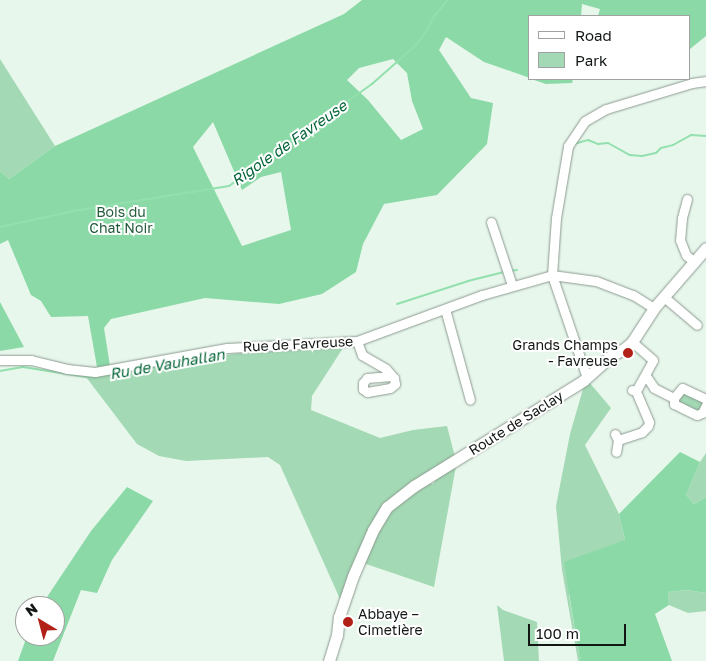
<!DOCTYPE html>
<html>
<head>
<meta charset="utf-8">
<style>
	body { margin:0 }
	#map { position:relative; width:706px; height:661px; overflow:hidden; background:#e8f7ec; font-family:"Golos Text",sans-serif }
	div>[style] { position:absolute }
	.green>* { inset:0; background:#a3d9b4 }
	.forest>* { inset:0; background:#8bd9a6 }
	.stream>* { height:2px; margin:-1px; padding:0 1px; transform-origin:1px; border-radius:1px; background:#92e0ad }
	.roads { filter:drop-shadow(0 0 1px #8c9a90) drop-shadow(0 0 1px #8c9a90) }
	.minor>* { height:9px; margin:-4.5px; padding:0 4.5px; transform-origin:4.5px; border-radius:4.5px; background:#fff }
	.major>* { height:11px; margin:-5.5px; padding:0 5.5px; transform-origin:5.5px; border-radius:5.5px; background:#fff }
	.dots>* { width:14px; height:14px; translate:-50% -50%; box-sizing:border-box; border:2px solid #fff; border-radius:50% }
	span { translate:-50% -50%; white-space:nowrap; text-align:center; line-height:1.15; -webkit-text-stroke:4px #fff; paint-order:stroke }
	.park-label { font-size:14px; color:#225b39 }
	.street-label { font-size:14px; color:#121714 }
	.poi-label { font-size:14px; color:#121714 }
	.right { translate:-100% -50%; text-align:right }
	.left { translate:0 -50%; text-align:left }
	.water-label { font-size:15px; color:#046538; font-style:italic }
	.legend { position:absolute; left:528px; top:15px; width:162px; height:65px; box-sizing:border-box; background:#fff; border:1px solid #a0a2a1; margin:0; padding:6px 9px; list-style:none; font-size:15px; color:#121714 }
	.legend li { display:flex; align-items:center; gap:10px; height:25px }
	.legend b { width:25px; border:1px solid #a0a2a1 }
	.north { position:absolute; left:15px; top:596px; width:50px; height:50px; box-sizing:border-box; background:#fff; border:1px solid #a0a2a1; border-radius:50%; rotate:323deg; font-size:14px; font-weight:700; line-height:20px; text-align:center; color:#121714 }
	.north::after { content:''; display:block; margin:auto; width:18px; height:22px; background:#b12118; clip-path:polygon(50% 0,100% 100%,50% 72%,0 100%) }
	.scale { position:absolute; left:528px; top:624px; width:98px; height:22px; box-sizing:border-box; border:2px solid #121714; border-top:0; padding-left:6px; font-size:15px; line-height:18px; white-space:nowrap; color:#121714; -webkit-text-stroke:4px #fff; paint-order:stroke }
</style>
</head>
<body>
<div id="map">
	<div class="green">
		<i style="clip-path:polygon(0 59px,55px 146px,9px 179px,0 171px)"></i>
		<i style="clip-path:polygon(343px 348px,312px 396px,311px 410px,380px 438px,413px 430px,447px 426px,455px 457px,396px 499px,340px 599px,280px 465px,268px 457px,186px 461px,159px 456px,137px 444px,86px 377px,161px 363px,242px 353px)"></i>
		<i style="clip-path:polygon(589px 382px,611px 408px,585px 445px,619px 514px,625px 540px,569px 595px,580px 661px,578px 661px,562px 570px,556px 506px,570px 434px,583px 389px)"></i>
		<i style="clip-path:polygon(684px 391px,703px 402px,699px 411px,677px 402px,678px 395px)"></i>
		<i style="clip-path:polygon(706px 453px,706px 497px,694px 504px,686px 495px,700px 462px)"></i>
		<i style="clip-path:polygon(456px 466px,434px 587px,363px 563px,380px 527px,390px 511px,394px 510px,394px 507px,428px 483px,433px 484px,436px 479px)"></i>
		<i style="clip-path:polygon(687px 590px,706px 593px,706px 611px,688px 613px,669px 605px,668px 592px)"></i>
		<i style="clip-path:polygon(497px 605px,503px 610px,537px 622px,539px 661px,504px 661px)"></i>
	</div>
	<div class="forest">
		<i style="clip-path:polygon(evenodd,362px 0,706px 0,706px 36px,690px 49px,690px 16px,598px 16px,600px 9px,582px 4px,581px 16px,530px 16px,530px 78px,484px 62px,446px 37px,439px 50px,471px 98px,493px 103px,487px 144px,437px 195px,384px 204px,363px 244px,356px 272px,322px 294px,279px 304px,205px 298px,111px 319px,104px 328px,110px 366px,97px 367px,88px 316px,51px 317px,41px 301px,31px 295px,8px 240px,0 244px,0 171px,9px 179px,55px 146px,344px 14px,362px 0,393px 59px,407px 73px,412px 101px,423px 129px,401px 140px,368px 100px,347px 80px,359px 68px,393px 59px,362px 0,213px 122px,242px 190px,261px 177px,281px 172px,291px 230px,242px 246px,193px 147px,213px 122px)"></i>
		<i style="clip-path:polygon(531px 79px,573px 79px,572px 83px,546px 84px)"></i>
		<i style="clip-path:polygon(0 302px,24px 347px,0 351px)"></i>
		<i style="clip-path:polygon(680px 452px,700px 462px,686px 495px,694px 504px,706px 497px,706px 593px,687px 590px,668px 592px,669px 605px,655px 614px,672px 661px,580px 661px,564px 562px,625px 540px,619px 514px)"></i>
		<i style="clip-path:polygon(127px 487px,153px 501px,112px 560px,97px 593px,81px 590px,53px 661px,18px 661px,27px 636px,55px 636px,55px 606px,41px 606px,91px 531px)"></i>
	</div>
	<div class="stream">
		<i style="left:574px;top:144px;width:15px;rotate:-16deg"></i>
		<i style="left:588px;top:140px;width:11px;rotate:22deg"></i>
		<i style="left:598px;top:144px;width:10px;rotate:-6deg"></i>
		<i style="left:608px;top:143px;width:25px;rotate:29deg"></i>
		<i style="left:630px;top:155px;width:12px;rotate:5deg"></i>
		<i style="left:642px;top:156px;width:14px;rotate:-12deg"></i>
		<i style="left:656px;top:153px;width:7px;rotate:-45deg"></i>
		<i style="left:661px;top:148px;width:12px;rotate:-14deg"></i>
		<i style="left:673px;top:145px;width:21px;rotate:-29deg"></i>
		<i style="left:691px;top:135px;width:15px;rotate:4deg"></i>
		<i style="left:0;top:227px;width:76px;rotate:-12.2deg"></i>
		<i style="left:74px;top:211px;width:157px;rotate:-9.2deg"></i>
		<i style="left:229px;top:186px;width:176px;rotate:-35.5deg"></i>
		<i style="left:372px;top:84px;width:57px;rotate:-41.5deg"></i>
		<i style="left:415px;top:46px;width:18px;rotate:-52deg"></i>
		<i style="left:426px;top:32px;width:18px;rotate:-63deg"></i>
		<i style="left:434px;top:16px;width:21px;rotate:-49deg"></i>
		<i style="left:510px;top:271px;width:7px;rotate:-8deg"></i>
		<i style="left:397px;top:304px;width:75px;rotate:-17.9deg"></i>
		<i style="left:468px;top:281px;width:38px;rotate:-14deg"></i>
		<i style="left:321px;top:347px;width:14px"></i>
		<i style="left:219px;top:354px;width:12px;rotate:-9deg"></i>
		<i style="left:0;top:371px;width:23px;rotate:-10deg"></i>
		<i style="left:23px;top:367px;width:70px;rotate:9.1deg"></i>
		<i style="left:92px;top:378px;width:97px;rotate:-10.7deg"></i>
	</div>
	<div class="roads">
		<div class="minor">
			<i style="left:687px;top:199px;width:20px;rotate:105deg"></i>
			<i style="left:682px;top:218px;width:22px;rotate:95deg"></i>
			<i style="left:680px;top:240px;width:16px;rotate:68deg"></i>
			<i style="left:686px;top:255px;width:11px;rotate:41deg"></i>
			<i style="left:491px;top:222px;width:66px;rotate:71.6deg"></i>
			<i style="left:664px;top:297px;width:43px;rotate:40.3deg"></i>
			<i style="left:445px;top:309px;width:94px;rotate:74.6deg"></i>
			<i style="left:357px;top:341px;width:15px;rotate:70deg"></i>
			<i style="left:362px;top:355px;width:28px;rotate:30deg"></i>
			<i style="left:386px;top:369px;width:12px;rotate:48deg"></i>
			<i style="left:394px;top:378px;width:6px;rotate:81deg"></i>
			<i style="left:395px;top:384px;width:6px;rotate:141deg"></i>
			<i style="left:390px;top:388px;width:23px;rotate:170deg"></i>
			<i style="left:367px;top:392px;width:5px;rotate:-143deg"></i>
			<i style="left:363px;top:389px;width:6px;rotate:-90deg"></i>
			<i style="left:363px;top:383px;width:6px;rotate:-51deg"></i>
			<i style="left:367px;top:378px;width:24px;rotate:-5deg"></i>
			<i style="left:0;top:360px;width:31px"></i>
			<i style="left:31px;top:360px;width:37px;rotate:14deg"></i>
			<i style="left:67px;top:369px;width:28px;rotate:6deg"></i>
			<i style="left:95px;top:372px;width:134px;rotate:-10.3deg"></i>
			<i style="left:227px;top:348px;width:130px;rotate:-3.1deg"></i>
			<i style="left:357px;top:341px;width:133px;rotate:-20.2deg"></i>
			<i style="left:482px;top:295px;width:73px;rotate:-15.9deg"></i>
			<i style="left:552px;top:275px;width:44px;rotate:7.8deg"></i>
			<i style="left:596px;top:281px;width:40px;rotate:21deg"></i>
			<i style="left:633px;top:295px;width:25px;rotate:32deg"></i>
			<i style="left:646px;top:376px;width:14px;rotate:56deg"></i>
			<i style="left:654px;top:388px;width:22px;rotate:27deg"></i>
			<i style="left:587px;top:378px;width:109px;rotate:-108.8deg"></i>
			<i style="left:552px;top:275px;width:57px;rotate:-86deg"></i>
			<i style="left:556px;top:218px;width:73px;rotate:-80.5deg"></i>
			<i style="left:568px;top:146px;width:30px;rotate:-56deg"></i>
			<i style="left:585px;top:121px;width:24px;rotate:-30deg"></i>
			<i style="left:606px;top:109px;width:90px;rotate:-16.8deg"></i>
			<i style="left:692px;top:83px;width:14px;rotate:-8deg"></i>
			<i style="left:632px;top:390px;width:4px;rotate:14deg"></i>
			<i style="left:636px;top:391px;width:35px;rotate:-61deg"></i>
			<i style="left:653px;top:360px;width:28px;rotate:-139deg"></i>
			<i style="left:706px;top:399px;width:26px;rotate:-155deg"></i>
			<i style="left:682px;top:388px;width:13px;rotate:129deg"></i>
			<i style="left:674px;top:398px;width:6px;rotate:90deg"></i>
			<i style="left:674px;top:404px;width:25px;rotate:26deg"></i>
			<i style="left:697px;top:415px;width:5px;rotate:-22deg"></i>
			<i style="left:702px;top:413px;width:9px;rotate:-63deg"></i>
			<i style="left:615px;top:434px;width:7px;rotate:63deg"></i>
			<i style="left:618px;top:440px;width:12px;rotate:99deg"></i>
			<i style="left:618px;top:440px;width:25px;rotate:-18deg"></i>
			<i style="left:642px;top:432px;width:8px;rotate:-45deg"></i>
			<i style="left:648px;top:426px;width:4px;rotate:-76deg"></i>
			<i style="left:649px;top:422px;width:34px;rotate:-113deg"></i>
		</div>
		<div class="major">
			<i style="left:329px;top:661px;width:27px;rotate:-73deg"></i>
			<i style="left:337px;top:635px;width:18px;rotate:-84deg"></i>
			<i style="left:339px;top:617px;width:43px;rotate:-71.1deg"></i>
			<i style="left:353px;top:576px;width:50px;rotate:-66.5deg"></i>
			<i style="left:373px;top:530px;width:27px;rotate:-59deg"></i>
			<i style="left:387px;top:507px;width:34px;rotate:-38deg"></i>
			<i style="left:414px;top:486px;width:200px;rotate:-31.9deg"></i>
			<i style="left:584px;top:380px;width:38px;rotate:-42deg"></i>
			<i style="left:612px;top:355px;width:13px;rotate:-27deg"></i>
			<i style="left:624px;top:349px;width:11px;rotate:-41deg"></i>
			<i style="left:632px;top:342px;width:40px;rotate:-57.1deg"></i>
			<i style="left:654px;top:308px;width:79px;rotate:-49.1deg"></i>
		</div>
	</div>
	<div class="dots">
		<i style="left:628px;top:353px;background:#b12118"></i>
		<i style="left:348px;top:622px;background:#b12118"></i>
	</div>
	<div class="park-label">
		<span style="left:121px;top:220px">Bois du<br>Chat Noir</span>
	</div>
	<div class="street-label">
		<span style="left:298px;top:344px;rotate:-3deg">Rue de Favreuse</span>
		<span style="left:516px;top:423px;rotate:-32deg">Route de Saclay</span>
	</div>
	<div class="poi-label">
		<span class="right" style="left:618px;top:353px">Grands Champs<br>- Favreuse</span>
		<span class="left" style="left:358px;top:622px">Abbaye –<br>Cimetière</span>
	</div>
	<div class="water-label">
		<span style="left:289px;top:143px;rotate:-35deg">Rigole de Favreuse</span>
		<span style="left:167px;top:364px;rotate:-10deg">Ru de Vauhallan</span>
	</div>
	<ul class="legend">
	<li><b style="height:6px;background:#fff"></b>Road</li>
	<li><b style="height:14px;background:#a3d9b4"></b>Park</li>
	</ul>
	<div class="north">N</div>
	<div class="scale">100 m</div>
</div>
</body>
</html>
